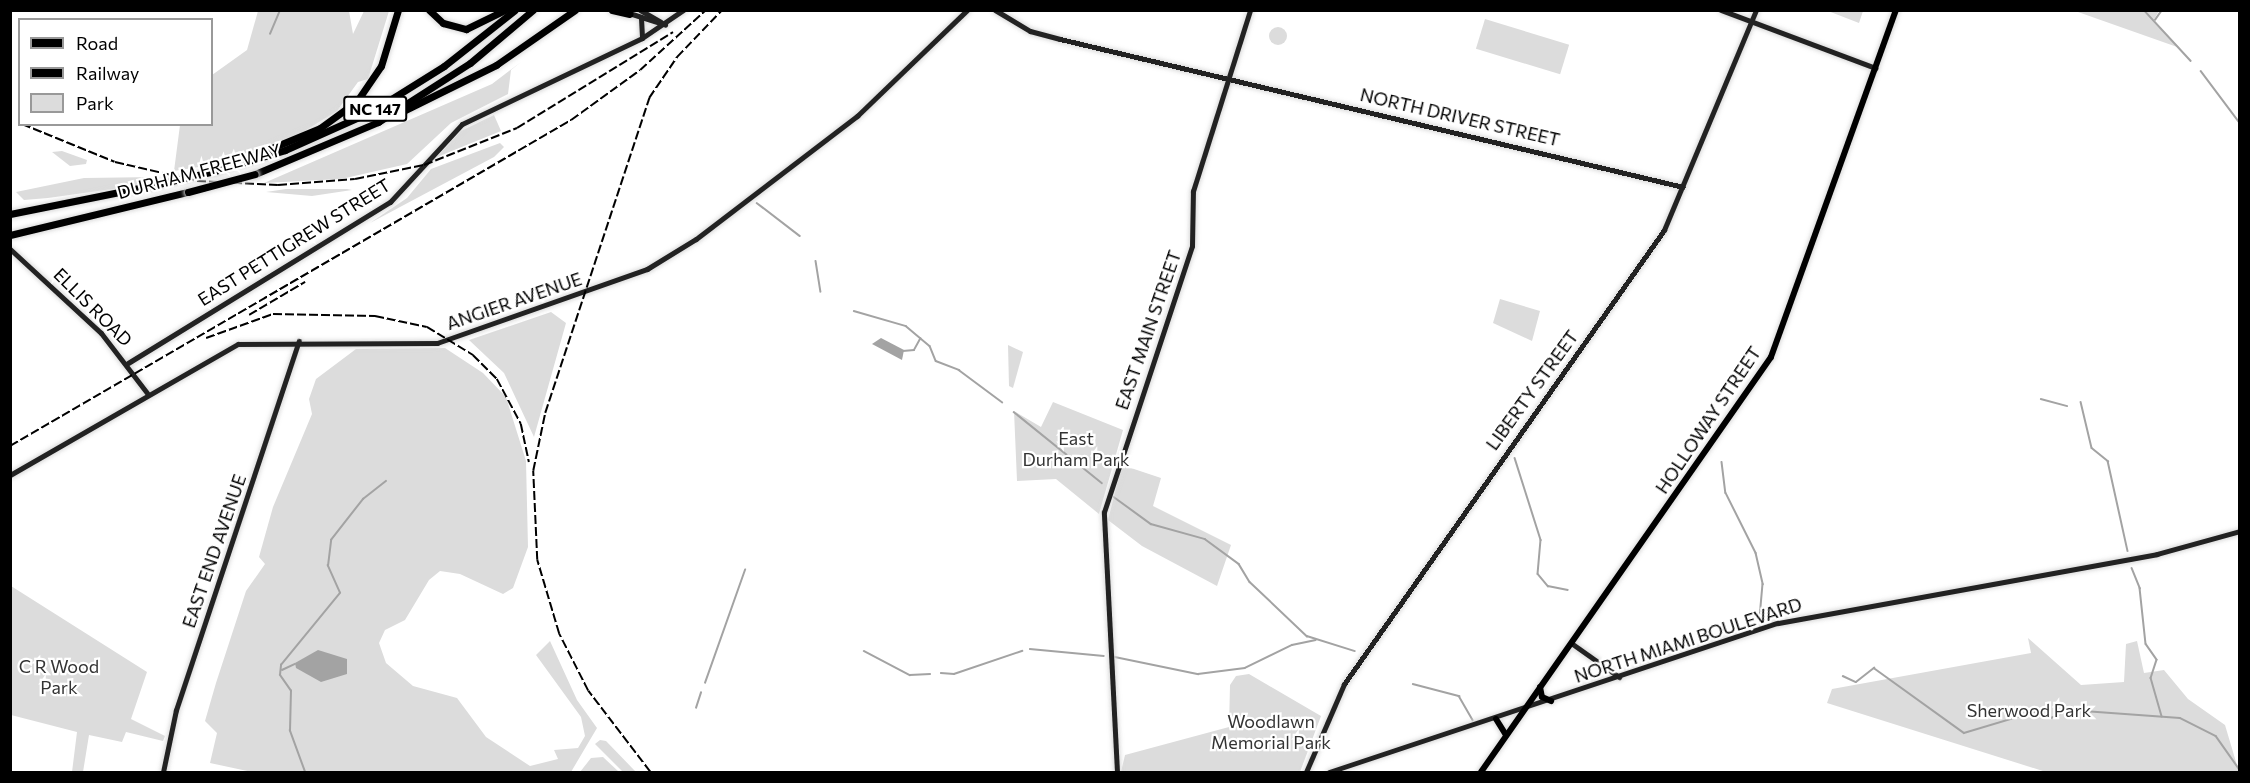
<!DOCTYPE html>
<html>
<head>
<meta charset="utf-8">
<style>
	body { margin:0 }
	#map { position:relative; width:2250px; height:783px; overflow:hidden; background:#fff; font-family:Commissioner,sans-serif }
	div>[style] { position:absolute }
	.green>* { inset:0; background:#dcdcdc; transform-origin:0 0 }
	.round { border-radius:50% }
	.water>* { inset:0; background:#a3a3a3 }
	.stream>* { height:1.5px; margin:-0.75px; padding:0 0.75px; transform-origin:0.75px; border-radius:0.75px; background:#a3a3a3 }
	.roads { filter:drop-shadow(0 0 2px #dbdbdb) drop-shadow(0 0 2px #dbdbdb) }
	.secondary>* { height:5px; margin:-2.5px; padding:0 2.5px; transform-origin:2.5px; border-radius:2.5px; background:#222 }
	.primary>* { height:6px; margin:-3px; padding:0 3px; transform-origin:3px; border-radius:3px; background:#000 }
	.highway>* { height:7px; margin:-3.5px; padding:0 3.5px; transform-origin:3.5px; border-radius:3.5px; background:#000 }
	.rail>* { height:1.5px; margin-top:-0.75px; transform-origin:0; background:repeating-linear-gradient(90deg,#000 0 9px,transparent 0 12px) }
	.bridges { filter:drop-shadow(0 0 2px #dbdbdb) drop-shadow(0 0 2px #dbdbdb) }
	.highway-bridge>* { height:7px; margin:-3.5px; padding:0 3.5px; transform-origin:3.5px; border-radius:3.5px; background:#000 }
	span { translate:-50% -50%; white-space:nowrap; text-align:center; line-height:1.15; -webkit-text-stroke:4.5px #fff; paint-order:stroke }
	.shield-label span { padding:2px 4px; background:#fff; border:2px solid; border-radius:4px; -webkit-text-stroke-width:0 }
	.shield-label { font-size:16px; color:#000; font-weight:700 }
	.street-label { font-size:18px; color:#000 }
	.park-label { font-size:18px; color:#333 }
	.frame { position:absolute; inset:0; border:12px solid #000; pointer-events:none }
	.legend { position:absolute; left:18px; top:18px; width:195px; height:108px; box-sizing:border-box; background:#fff; border:2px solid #999; margin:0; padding:8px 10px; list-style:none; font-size:18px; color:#000 }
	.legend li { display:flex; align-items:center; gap:12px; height:30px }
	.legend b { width:30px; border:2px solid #999 }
</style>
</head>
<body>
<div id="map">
	<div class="green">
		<i style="clip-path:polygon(258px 11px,349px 11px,353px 34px,364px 11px,389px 11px,368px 79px,358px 82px,337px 111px,298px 135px,211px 165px,174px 171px,180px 125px,212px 124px,212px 75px,247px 50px)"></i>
		<i style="clip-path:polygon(1828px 11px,1863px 11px,1859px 23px)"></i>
		<i style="clip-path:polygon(2159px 11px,2153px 21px,2180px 48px,2078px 12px)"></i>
		<i style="left:1485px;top:19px;width:88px;height:31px;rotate:17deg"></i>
		<i class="round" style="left:1269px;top:27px;width:18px;height:18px"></i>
		<i style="clip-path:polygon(521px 62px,511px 70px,508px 94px,451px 123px,407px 164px,341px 179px,264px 183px,492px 84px)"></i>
		<i style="clip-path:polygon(494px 115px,501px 131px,437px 157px,461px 131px)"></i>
		<i style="clip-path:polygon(500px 143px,504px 147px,494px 157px,370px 223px,407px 198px,431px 169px)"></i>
		<i style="clip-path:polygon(62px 151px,87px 160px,86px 164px,70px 166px,52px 152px)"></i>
		<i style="clip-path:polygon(157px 177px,141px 185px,48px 198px,24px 200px,16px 192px,84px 178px)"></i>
		<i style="clip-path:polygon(286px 189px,347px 189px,352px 190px,312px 196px,266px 192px)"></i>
		<i style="clip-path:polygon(1500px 299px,1540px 311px,1532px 341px,1493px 323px)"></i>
		<i style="clip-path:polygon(551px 312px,566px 323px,534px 437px,504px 373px,469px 340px)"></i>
		<i style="clip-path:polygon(1008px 345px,1023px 352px,1013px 388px,1009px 386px)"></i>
		<i style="clip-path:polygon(445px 348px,483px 373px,506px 397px,526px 461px,528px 547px,513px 588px,503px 594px,460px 574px,440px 571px,429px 580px,405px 620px,385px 630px,379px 643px,386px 663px,413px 686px,457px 698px,486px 737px,530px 766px,558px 759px,554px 750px,578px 748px,585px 736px,581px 717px,536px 655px,550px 641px,577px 700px,597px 728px,571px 772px,252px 772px,210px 763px,217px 733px,205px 721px,216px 683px,246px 591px,265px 564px,259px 557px,273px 507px,312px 414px,309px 399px,316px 379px,356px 349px)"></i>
		<i style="clip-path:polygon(1053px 402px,1123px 430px,1099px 514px,1056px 479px,1017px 481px,1014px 411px,1041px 427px)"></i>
		<i style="clip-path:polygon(1122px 465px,1161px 478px,1153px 506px,1231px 545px,1217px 586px,1142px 546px,1108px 520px)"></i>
		<i style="clip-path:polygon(11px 586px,147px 672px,131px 719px,165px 736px,163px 741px,126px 732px,122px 742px,89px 735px,83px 772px,72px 772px,77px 732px,11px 715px)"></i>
		<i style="clip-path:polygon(2028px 638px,2081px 685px,2124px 682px,2126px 644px,2137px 641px,2144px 673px,2164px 670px,2188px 699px,2225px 725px,2239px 772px,2046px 772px,1827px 703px,1832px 689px,2031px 653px)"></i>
		<i style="clip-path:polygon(1249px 674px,1321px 716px,1300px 772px,1121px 772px,1125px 755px,1229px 727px,1230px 685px,1236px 676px)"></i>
		<i style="clip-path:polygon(600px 740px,606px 741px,636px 772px,623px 772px,595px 744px)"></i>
		<i style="clip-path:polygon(603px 757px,619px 772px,580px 772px,591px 758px)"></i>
	</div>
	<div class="water">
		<i style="clip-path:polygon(881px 338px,904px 350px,902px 360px,872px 344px)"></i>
		<i style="clip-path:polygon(318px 650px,347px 659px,347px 674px,321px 682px,296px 668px,295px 663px)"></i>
	</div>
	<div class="stream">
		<i style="left:2144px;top:10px;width:69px;rotate:47.3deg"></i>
		<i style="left:2155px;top:20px;width:12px;rotate:-55deg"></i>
		<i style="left:270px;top:34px;width:26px;rotate:-67deg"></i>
		<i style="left:2201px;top:71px;width:65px;rotate:53.1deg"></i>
		<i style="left:757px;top:203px;width:54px;rotate:37.5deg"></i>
		<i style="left:816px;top:261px;width:31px;rotate:81deg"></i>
		<i style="left:854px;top:311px;width:54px;rotate:16.1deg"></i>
		<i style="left:906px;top:326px;width:31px;rotate:40deg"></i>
		<i style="left:930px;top:346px;width:16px;rotate:68deg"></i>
		<i style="left:936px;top:361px;width:25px;rotate:21deg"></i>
		<i style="left:959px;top:370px;width:54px;rotate:36.7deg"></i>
		<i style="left:903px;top:351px;width:11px;rotate:-5deg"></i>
		<i style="left:914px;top:350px;width:13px;rotate:-61deg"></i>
		<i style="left:2041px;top:399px;width:27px;rotate:15deg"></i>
		<i style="left:2081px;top:402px;width:47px;rotate:76.6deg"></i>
		<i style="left:2092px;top:448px;width:21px;rotate:39deg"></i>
		<i style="left:2108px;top:461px;width:92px;rotate:77.5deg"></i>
		<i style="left:1014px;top:412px;width:113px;rotate:38.9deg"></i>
		<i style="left:1515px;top:458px;width:86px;rotate:72.4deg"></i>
		<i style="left:1541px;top:540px;width:34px;rotate:95deg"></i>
		<i style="left:1538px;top:574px;width:16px;rotate:50deg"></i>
		<i style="left:1548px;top:586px;width:20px;rotate:11deg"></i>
		<i style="left:1722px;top:462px;width:31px;rotate:83deg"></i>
		<i style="left:1726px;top:493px;width:67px;rotate:63.4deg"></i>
		<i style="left:1756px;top:553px;width:32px;rotate:77deg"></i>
		<i style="left:1763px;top:584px;width:37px;rotate:95deg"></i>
		<i style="left:1114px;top:497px;width:46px;rotate:36.1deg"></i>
		<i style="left:1151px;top:524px;width:56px;rotate:15.5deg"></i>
		<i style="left:1205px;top:539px;width:42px;rotate:36.3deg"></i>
		<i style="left:1239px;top:564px;width:21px;rotate:59deg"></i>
		<i style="left:1250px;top:582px;width:79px;rotate:43.5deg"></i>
		<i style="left:1307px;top:636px;width:50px;rotate:17.4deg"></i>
		<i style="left:2132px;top:568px;width:22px;rotate:68deg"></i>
		<i style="left:2140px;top:588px;width:56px;rotate:83.9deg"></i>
		<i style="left:2146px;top:644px;width:19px;rotate:55deg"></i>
		<i style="left:2157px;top:660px;width:19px;rotate:108deg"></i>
		<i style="left:2151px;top:678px;width:40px;rotate:74deg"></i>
		<i style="left:1030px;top:649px;width:74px;rotate:5.4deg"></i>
		<i style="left:864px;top:651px;width:52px;rotate:27.6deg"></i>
		<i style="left:910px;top:675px;width:20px;rotate:-3deg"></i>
		<i style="left:1115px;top:657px;width:85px;rotate:11.6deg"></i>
		<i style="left:1198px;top:674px;width:47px;rotate:-7.3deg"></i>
		<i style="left:1245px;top:668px;width:52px;rotate:-26.1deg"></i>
		<i style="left:1292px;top:645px;width:24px;rotate:-12deg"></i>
		<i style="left:282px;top:670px;width:14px;rotate:-25deg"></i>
		<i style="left:941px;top:673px;width:13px;rotate:4deg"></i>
		<i style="left:954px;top:674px;width:72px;rotate:-18.7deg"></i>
		<i style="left:1843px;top:676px;width:14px;rotate:25deg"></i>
		<i style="left:1856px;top:682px;width:23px;rotate:-38deg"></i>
		<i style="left:1874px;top:668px;width:111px;rotate:35.8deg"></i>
		<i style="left:1964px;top:733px;width:84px;rotate:-16.7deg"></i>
		<i style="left:2044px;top:709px;width:11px;rotate:52deg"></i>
		<i style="left:2051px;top:718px;width:21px;rotate:-23deg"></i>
		<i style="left:2070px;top:710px;width:110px;rotate:4.2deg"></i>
		<i style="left:2180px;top:718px;width:40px;rotate:26.6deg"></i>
		<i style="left:2216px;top:736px;width:42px;rotate:54.8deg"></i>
		<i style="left:705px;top:683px;width:120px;rotate:-70.5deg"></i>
		<i style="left:1413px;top:684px;width:48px;rotate:14.6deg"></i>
		<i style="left:1459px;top:696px;width:28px;rotate:60deg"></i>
		<i style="left:696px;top:708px;width:16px;rotate:-72deg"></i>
		<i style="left:305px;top:772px;width:44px;rotate:-110.1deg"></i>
		<i style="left:290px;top:731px;width:40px;rotate:-88.6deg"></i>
		<i style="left:291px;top:691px;width:19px;rotate:-125deg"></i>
		<i style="left:280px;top:675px;width:10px;rotate:-84deg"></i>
		<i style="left:281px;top:665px;width:93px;rotate:-50.7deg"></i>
		<i style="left:340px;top:593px;width:30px;rotate:-114deg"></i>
		<i style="left:328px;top:566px;width:26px;rotate:-83deg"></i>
		<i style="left:331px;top:540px;width:52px;rotate:-52deg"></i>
		<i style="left:363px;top:499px;width:29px;rotate:-38deg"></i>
	</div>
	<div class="roads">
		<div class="secondary">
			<i style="left:640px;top:10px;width:24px;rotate:30deg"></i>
			<i style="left:995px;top:10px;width:41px;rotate:31deg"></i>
			<i style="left:1030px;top:31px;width:31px;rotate:15deg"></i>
			<i style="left:1060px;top:39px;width:640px;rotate:13.36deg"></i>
			<i style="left:1721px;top:10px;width:165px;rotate:20.6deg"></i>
			<i style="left:629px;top:13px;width:38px;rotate:18deg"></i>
			<i style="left:641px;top:18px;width:20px;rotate:87deg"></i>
			<i style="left:10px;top:249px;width:124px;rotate:42.7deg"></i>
			<i style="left:101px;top:333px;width:76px;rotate:52.5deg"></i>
			<i style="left:128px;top:363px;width:308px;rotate:-31.6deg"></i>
			<i style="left:390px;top:202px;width:106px;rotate:-47.3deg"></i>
			<i style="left:462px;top:124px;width:199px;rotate:-25.5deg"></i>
			<i style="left:642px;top:38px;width:50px;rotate:-34.3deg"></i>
			<i style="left:10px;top:475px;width:263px;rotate:-29.9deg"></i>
			<i style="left:238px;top:344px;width:199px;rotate:-0.3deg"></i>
			<i style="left:437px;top:343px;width:223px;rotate:-19.4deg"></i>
			<i style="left:647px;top:269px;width:57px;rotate:-31.5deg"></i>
			<i style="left:696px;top:239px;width:203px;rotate:-37.4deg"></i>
			<i style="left:857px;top:116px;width:153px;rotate:-43.9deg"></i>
			<i style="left:1571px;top:643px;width:59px;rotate:35.3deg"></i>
			<i style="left:163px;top:772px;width:63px;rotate:-78.2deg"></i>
			<i style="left:176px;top:710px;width:389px;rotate:-71.6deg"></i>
			<i style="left:1117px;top:772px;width:260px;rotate:-92.9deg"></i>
			<i style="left:1104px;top:512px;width:280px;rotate:-71.7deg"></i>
			<i style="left:1192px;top:246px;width:55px;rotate:-89deg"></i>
			<i style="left:1193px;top:191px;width:190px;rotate:-72.5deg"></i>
			<i style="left:1306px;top:772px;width:96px;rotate:-66.6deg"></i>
			<i style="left:1344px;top:684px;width:555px;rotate:-54.82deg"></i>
			<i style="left:1664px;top:230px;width:238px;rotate:-67.3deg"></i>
			<i style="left:1329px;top:772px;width:473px;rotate:-18.4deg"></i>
			<i style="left:1778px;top:623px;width:385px;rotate:-10.3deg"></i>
			<i style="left:2157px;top:554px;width:86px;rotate:-15.5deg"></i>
		</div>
		<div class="primary">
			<i style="left:1540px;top:687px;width:10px;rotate:79deg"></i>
			<i style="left:1542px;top:697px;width:10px;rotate:24deg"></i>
			<i style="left:1496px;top:719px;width:19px;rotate:58deg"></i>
			<i style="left:1481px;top:772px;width:506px;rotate:-55.05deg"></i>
			<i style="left:1771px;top:357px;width:369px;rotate:-70.2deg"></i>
		</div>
		<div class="highway">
			<i style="left:429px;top:10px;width:19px;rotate:43deg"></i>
			<i style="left:443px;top:23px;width:24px;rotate:15deg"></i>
			<i style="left:466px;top:29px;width:43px;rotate:-26deg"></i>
			<i style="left:612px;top:10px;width:18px;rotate:13deg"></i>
			<i style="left:405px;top:110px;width:102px;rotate:-26.3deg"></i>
			<i style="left:496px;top:65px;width:96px;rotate:-34.8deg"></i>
			<i style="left:250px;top:157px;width:76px;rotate:-22.5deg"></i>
			<i style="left:320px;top:128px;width:46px;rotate:-36.1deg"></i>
			<i style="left:357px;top:101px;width:42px;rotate:-55.6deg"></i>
			<i style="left:381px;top:66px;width:59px;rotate:-73.1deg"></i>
			<i style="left:215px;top:171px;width:73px;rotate:-16.7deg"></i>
			<i style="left:285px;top:150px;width:95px;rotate:-24.1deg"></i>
			<i style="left:372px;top:111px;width:85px;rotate:-32deg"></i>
			<i style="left:444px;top:66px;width:90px;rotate:-38.3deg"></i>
			<i style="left:255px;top:174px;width:134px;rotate:-22.9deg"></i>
			<i style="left:378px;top:122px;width:109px;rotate:-32.7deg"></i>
			<i style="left:470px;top:63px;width:82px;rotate:-40.1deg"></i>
			<i style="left:10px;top:214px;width:147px;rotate:-11.4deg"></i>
			<i style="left:10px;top:235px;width:183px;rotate:-13.6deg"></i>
		</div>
	</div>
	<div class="rail">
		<i style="left:22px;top:124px;width:100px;rotate:22.2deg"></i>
		<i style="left:115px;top:162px;width:84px;rotate:13deg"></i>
		<i style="left:197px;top:181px;width:81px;rotate:2.8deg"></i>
		<i style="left:278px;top:185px;width:77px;rotate:-4.5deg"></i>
		<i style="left:355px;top:179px;width:70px;rotate:-11.5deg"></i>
		<i style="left:424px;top:165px;width:100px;rotate:-21.7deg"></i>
		<i style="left:517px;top:128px;width:183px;rotate:-31.6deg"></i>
		<i style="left:249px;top:315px;width:65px;rotate:-30.5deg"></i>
		<i style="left:206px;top:338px;width:71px;rotate:-19.7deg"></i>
		<i style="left:273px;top:314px;width:102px;rotate:1.1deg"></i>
		<i style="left:375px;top:316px;width:53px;rotate:11.9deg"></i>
		<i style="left:427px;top:327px;width:54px;rotate:31.3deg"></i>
		<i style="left:473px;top:355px;width:34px;rotate:45deg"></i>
		<i style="left:497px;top:379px;width:51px;rotate:61.9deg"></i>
		<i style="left:521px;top:424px;width:39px;rotate:78deg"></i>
		<i style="left:10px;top:446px;width:649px;rotate:-30.16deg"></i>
		<i style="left:571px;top:120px;width:85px;rotate:-35.9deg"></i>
		<i style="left:640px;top:70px;width:89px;rotate:-42.3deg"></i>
		<i style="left:650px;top:772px;width:102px;rotate:-127.4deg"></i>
		<i style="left:588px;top:691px;width:64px;rotate:-117deg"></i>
		<i style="left:559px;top:634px;width:77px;rotate:-106.6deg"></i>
		<i style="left:537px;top:560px;width:89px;rotate:-92.6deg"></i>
		<i style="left:533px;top:471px;width:59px;rotate:-78.3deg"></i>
		<i style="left:545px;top:413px;width:332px;rotate:-71.7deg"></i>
		<i style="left:649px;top:98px;width:50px;rotate:-55.7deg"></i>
		<i style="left:677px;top:57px;width:65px;rotate:-46.2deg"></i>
	</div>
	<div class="bridges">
		<div class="highway-bridge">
			<i style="left:154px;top:185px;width:63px;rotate:-12.9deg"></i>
			<i style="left:188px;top:192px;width:69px;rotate:-15deg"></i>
		</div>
	</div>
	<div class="shield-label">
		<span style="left:375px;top:109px">NC 147</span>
	</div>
	<div class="street-label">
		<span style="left:1460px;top:117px;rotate:13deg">NORTH DRIVER STREET</span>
		<span style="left:199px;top:171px;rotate:-15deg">DURHAM FREEWAY</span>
		<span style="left:294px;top:242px;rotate:-32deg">EAST PETTIGREW STREET</span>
		<span style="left:514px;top:301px;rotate:-19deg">ANGIER AVENUE</span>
		<span style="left:93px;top:307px;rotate:45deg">ELLIS ROAD</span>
		<span style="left:1148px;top:330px;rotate:-71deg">EAST MAIN STREET</span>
		<span style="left:1532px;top:390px;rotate:-54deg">LIBERTY STREET</span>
		<span style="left:1708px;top:420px;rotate:-56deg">HOLLOWAY STREET</span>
		<span style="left:214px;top:551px;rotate:-71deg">EAST END AVENUE</span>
		<span style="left:1688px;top:640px;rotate:-18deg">NORTH MIAMI BOULEVARD</span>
	</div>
	<div class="park-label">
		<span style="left:1076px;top:449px">East<br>Durham Park</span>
		<span style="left:59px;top:677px">C R Wood<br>Park</span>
		<span style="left:2029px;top:710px">Sherwood Park</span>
		<span style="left:1271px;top:732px">Woodlawn<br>Memorial Park</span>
	</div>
	<div class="frame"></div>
	<ul class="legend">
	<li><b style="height:8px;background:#000"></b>Road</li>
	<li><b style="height:8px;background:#000"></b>Railway</li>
	<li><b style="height:16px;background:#dcdcdc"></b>Park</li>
	</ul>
</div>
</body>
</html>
